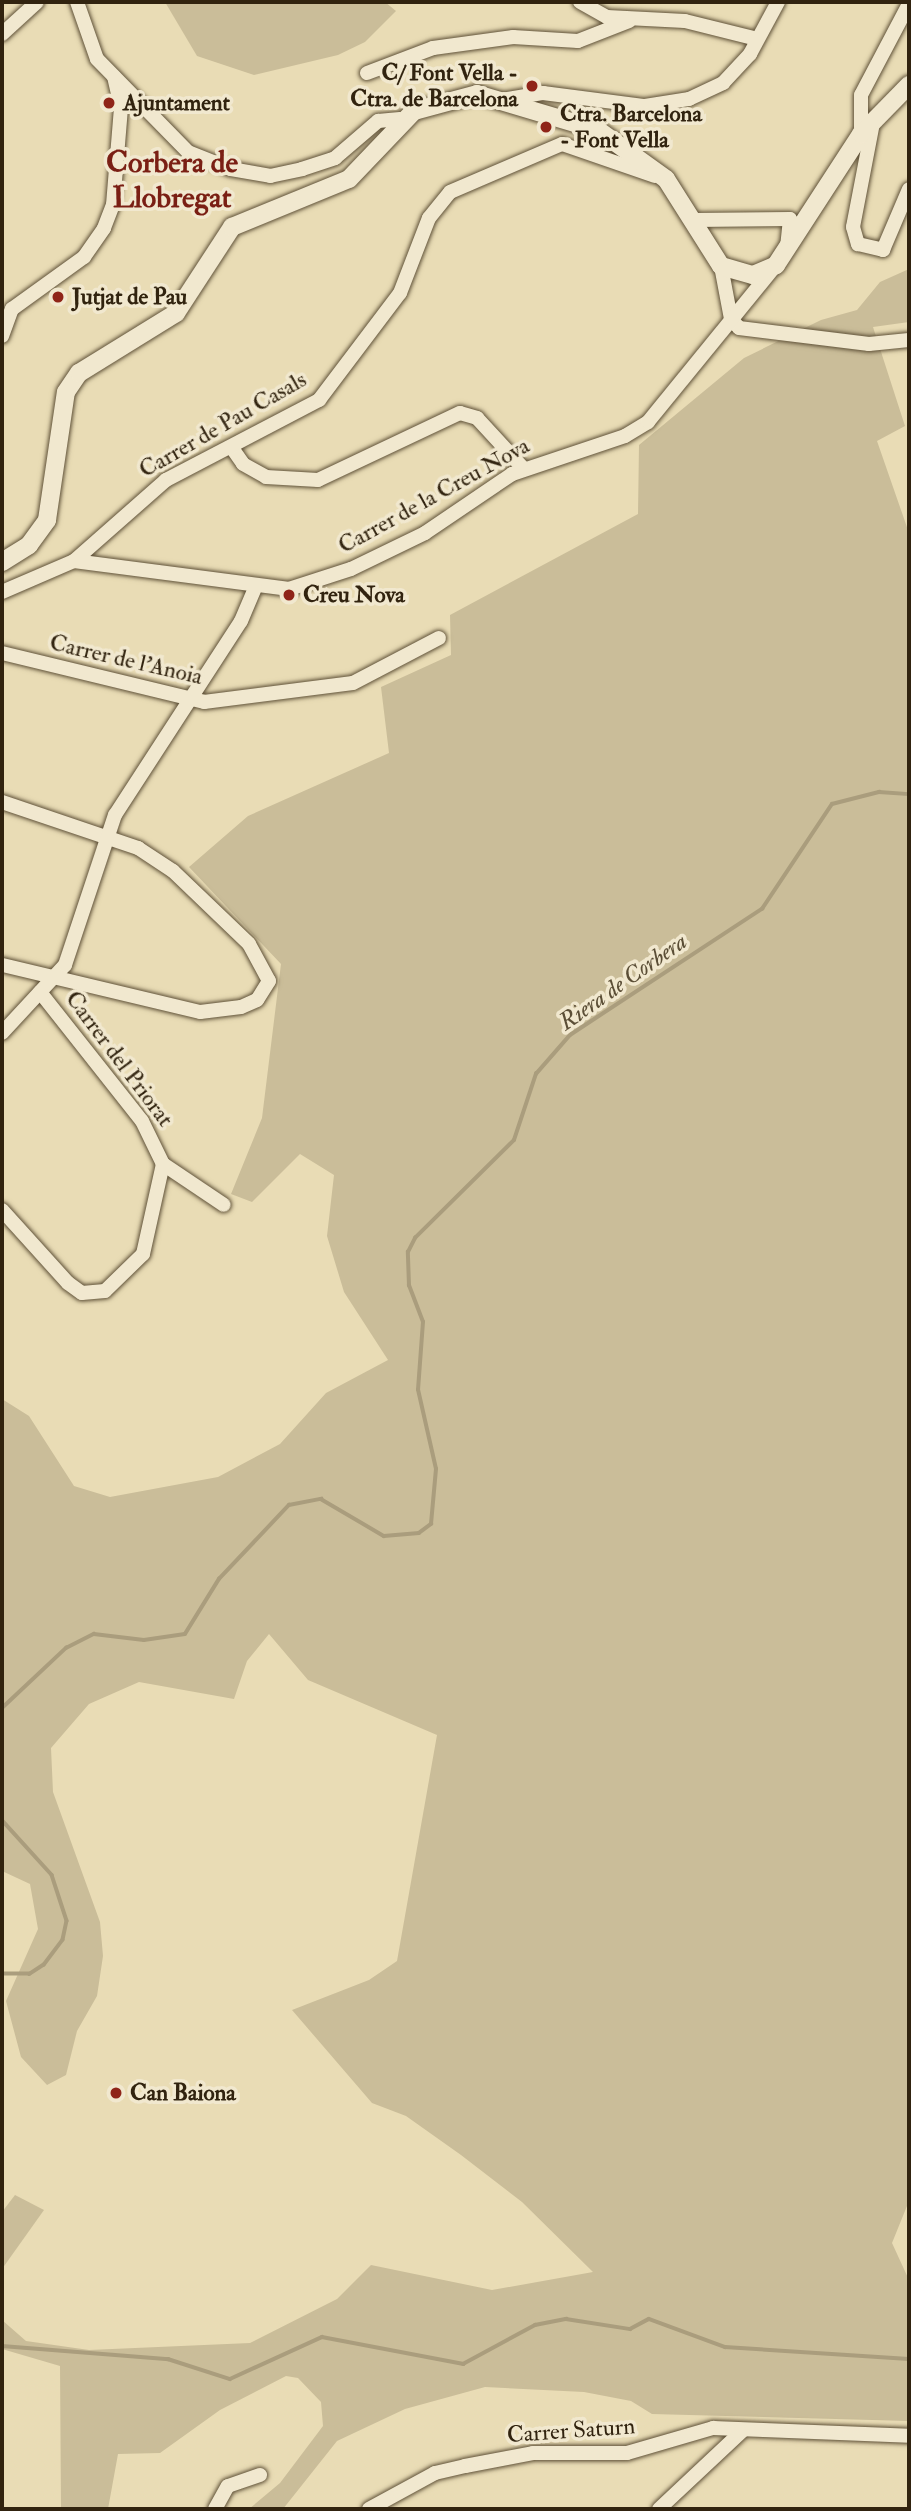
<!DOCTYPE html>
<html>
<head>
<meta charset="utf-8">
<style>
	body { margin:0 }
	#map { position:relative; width:911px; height:2511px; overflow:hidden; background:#e9dcb5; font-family:"IM FELL Double Pica",serif }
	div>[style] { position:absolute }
	.green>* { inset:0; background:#cabd99 }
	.stream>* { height:3.5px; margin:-1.75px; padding:0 1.75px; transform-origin:1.75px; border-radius:1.75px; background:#aa9d7d }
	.roads { filter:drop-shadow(0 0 2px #5f5138) drop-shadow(0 0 2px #5f5138) }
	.minor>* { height:14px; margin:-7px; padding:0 7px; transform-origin:7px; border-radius:7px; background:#f1e8cf }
	.tertiary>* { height:18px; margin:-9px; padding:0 9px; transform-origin:9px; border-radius:9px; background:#f1e8cf }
	.dots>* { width:19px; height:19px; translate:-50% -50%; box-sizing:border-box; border:4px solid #f1e8cf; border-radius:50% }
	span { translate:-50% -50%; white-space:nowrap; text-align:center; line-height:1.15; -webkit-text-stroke:7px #f1e8cf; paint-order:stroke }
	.poi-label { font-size:23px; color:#31230f; font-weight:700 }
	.right { translate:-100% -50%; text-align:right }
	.left { translate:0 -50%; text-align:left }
	.street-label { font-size:23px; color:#31230f }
	.water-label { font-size:24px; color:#5b4e36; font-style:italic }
	.district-label { font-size:30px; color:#7a1f14; font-weight:700 }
	.frame { position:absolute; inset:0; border:4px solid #31230f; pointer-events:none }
</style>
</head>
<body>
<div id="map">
	<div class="green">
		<i style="clip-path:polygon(165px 2px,385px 2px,396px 11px,365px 42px,338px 55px,254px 75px,197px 56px)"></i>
		<i style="clip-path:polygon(909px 269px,909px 322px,873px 327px,905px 426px,877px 441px,909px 533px,909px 2201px,892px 2243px,909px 2280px,909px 2421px,652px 2414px,631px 2401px,584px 2392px,485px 2387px,405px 2409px,337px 2441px,283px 2509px,249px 2509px,280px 2483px,323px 2426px,321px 2402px,298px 2378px,286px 2376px,220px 2410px,160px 2453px,118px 2454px,108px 2509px,61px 2509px,60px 2366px,2px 2349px,2px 2320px,26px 2341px,89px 2350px,250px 2343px,337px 2299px,371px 2265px,492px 2290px,593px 2272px,522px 2202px,461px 2155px,406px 2116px,372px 2103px,292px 2010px,369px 1980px,397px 1961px,437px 1735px,308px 1680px,269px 1634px,247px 1661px,234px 1699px,139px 1682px,89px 1704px,51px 1748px,53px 1792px,100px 1922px,103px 1956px,97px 1996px,77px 2031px,66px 2075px,47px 2085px,21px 2057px,6px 2001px,38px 1929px,30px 1884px,2px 1871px,2px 1399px,29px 1416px,74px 1486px,110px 1497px,218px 1477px,280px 1444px,326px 1393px,388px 1360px,344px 1292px,327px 1236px,334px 1175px,300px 1154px,252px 1202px,231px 1194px,262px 1118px,281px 964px,189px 867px,248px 816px,389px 753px,381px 687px,451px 655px,450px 615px,638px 514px,639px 445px,744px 358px,821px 320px,857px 310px,880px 282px)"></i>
		<i style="clip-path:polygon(15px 2195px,44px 2210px,2px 2269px,2px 2212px)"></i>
	</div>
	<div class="stream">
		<i style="left:2px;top:1708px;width:88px;rotate:-43.2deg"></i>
		<i style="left:66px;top:1648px;width:31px;rotate:-27deg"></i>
		<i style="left:94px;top:1634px;width:50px;rotate:6.8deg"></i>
		<i style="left:144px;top:1640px;width:41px;rotate:-8.3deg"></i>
		<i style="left:185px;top:1634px;width:65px;rotate:-58.3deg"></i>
		<i style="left:219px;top:1579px;width:102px;rotate:-46.6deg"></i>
		<i style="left:289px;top:1505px;width:33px;rotate:-11deg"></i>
		<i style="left:321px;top:1499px;width:73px;rotate:30.4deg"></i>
		<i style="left:384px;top:1536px;width:35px;rotate:-5deg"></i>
		<i style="left:419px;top:1533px;width:15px;rotate:-37deg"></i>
		<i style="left:431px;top:1524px;width:55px;rotate:-84.8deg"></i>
		<i style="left:436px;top:1469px;width:81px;rotate:-102.8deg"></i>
		<i style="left:418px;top:1390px;width:68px;rotate:-85.8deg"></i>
		<i style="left:423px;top:1322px;width:39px;rotate:-111deg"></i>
		<i style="left:409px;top:1286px;width:34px;rotate:-92deg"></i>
		<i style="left:408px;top:1252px;width:16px;rotate:-63deg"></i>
		<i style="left:415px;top:1238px;width:139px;rotate:-44.7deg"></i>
		<i style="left:514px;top:1140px;width:70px;rotate:-71.6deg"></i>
		<i style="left:536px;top:1074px;width:52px;rotate:-48.9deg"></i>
		<i style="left:570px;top:1035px;width:230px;rotate:-33.3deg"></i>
		<i style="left:762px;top:909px;width:126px;rotate:-56.3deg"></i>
		<i style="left:832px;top:804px;width:49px;rotate:-14.3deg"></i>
		<i style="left:879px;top:792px;width:30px;rotate:4deg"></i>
		<i style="left:2px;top:1820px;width:74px;rotate:47.7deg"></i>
		<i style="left:52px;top:1875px;width:48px;rotate:71.9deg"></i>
		<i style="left:67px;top:1921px;width:19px;rotate:102deg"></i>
		<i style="left:63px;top:1940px;width:31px;rotate:127deg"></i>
		<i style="left:44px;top:1965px;width:17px;rotate:147deg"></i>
		<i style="left:30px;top:1974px;width:28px;rotate:180deg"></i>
		<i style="left:2px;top:2346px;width:167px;rotate:4.5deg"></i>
		<i style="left:168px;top:2359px;width:65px;rotate:17.9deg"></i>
		<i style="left:230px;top:2379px;width:101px;rotate:-24.5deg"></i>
		<i style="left:322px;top:2337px;width:144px;rotate:10.8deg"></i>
		<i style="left:463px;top:2364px;width:82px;rotate:-28.4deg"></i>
		<i style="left:535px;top:2325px;width:32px;rotate:-11deg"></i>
		<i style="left:566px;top:2319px;width:65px;rotate:8.9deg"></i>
		<i style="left:630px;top:2329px;width:21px;rotate:-28deg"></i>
		<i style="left:649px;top:2319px;width:81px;rotate:20.2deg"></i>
		<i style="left:725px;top:2347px;width:184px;rotate:3.7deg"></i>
	</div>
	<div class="roads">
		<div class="minor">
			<i style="left:77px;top:2px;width:60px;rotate:70.7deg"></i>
			<i style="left:97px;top:59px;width:130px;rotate:45.6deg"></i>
			<i style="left:188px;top:152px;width:46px;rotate:21.6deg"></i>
			<i style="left:231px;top:169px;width:40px;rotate:10deg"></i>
			<i style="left:270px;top:176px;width:33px;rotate:-12deg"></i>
			<i style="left:302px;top:169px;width:35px;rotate:-18deg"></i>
			<i style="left:335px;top:158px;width:57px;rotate:-40.7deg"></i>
			<i style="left:378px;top:121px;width:22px;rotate:-5deg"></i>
			<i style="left:580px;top:2px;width:31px;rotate:29deg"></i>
			<i style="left:607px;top:17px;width:78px;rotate:2.9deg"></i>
			<i style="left:685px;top:21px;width:74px;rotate:14deg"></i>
			<i style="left:2px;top:34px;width:47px;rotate:-42.4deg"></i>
			<i style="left:367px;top:73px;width:71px;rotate:-20.7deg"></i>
			<i style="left:433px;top:48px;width:81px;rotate:-7.8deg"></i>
			<i style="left:513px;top:37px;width:65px;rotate:3.5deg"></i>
			<i style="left:578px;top:41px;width:55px;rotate:-21.4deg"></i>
			<i style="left:502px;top:100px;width:42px;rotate:-9.7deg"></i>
			<i style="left:543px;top:93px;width:103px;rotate:7.3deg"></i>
			<i style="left:645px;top:106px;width:45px;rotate:-9deg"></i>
			<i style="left:689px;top:99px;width:38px;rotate:-25deg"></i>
			<i style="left:723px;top:83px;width:40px;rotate:-47deg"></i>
			<i style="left:750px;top:54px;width:59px;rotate:-61.7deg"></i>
			<i style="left:873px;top:123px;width:106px;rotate:100.9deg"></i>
			<i style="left:853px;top:227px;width:18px;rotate:74deg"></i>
			<i style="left:858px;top:244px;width:26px;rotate:13deg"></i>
			<i style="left:883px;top:250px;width:66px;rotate:-66.9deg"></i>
			<i style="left:861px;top:134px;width:39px;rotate:-90deg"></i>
			<i style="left:861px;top:95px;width:103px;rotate:-62.2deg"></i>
			<i style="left:694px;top:220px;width:96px;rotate:-0.6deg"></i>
			<i style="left:790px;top:219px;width:29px;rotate:96deg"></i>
			<i style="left:721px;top:266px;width:54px;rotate:79.3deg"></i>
			<i style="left:731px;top:319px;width:12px;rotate:48deg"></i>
			<i style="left:739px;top:328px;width:131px;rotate:7deg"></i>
			<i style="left:869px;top:344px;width:40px;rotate:-5.7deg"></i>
			<i style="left:2px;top:336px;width:29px;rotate:-70deg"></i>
			<i style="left:12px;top:309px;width:89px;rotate:-35.8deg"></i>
			<i style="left:84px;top:257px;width:35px;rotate:-55deg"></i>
			<i style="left:104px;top:228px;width:25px;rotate:-69deg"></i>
			<i style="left:113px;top:205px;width:98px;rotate:-85.3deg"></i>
			<i style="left:121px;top:107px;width:31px;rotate:-103deg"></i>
			<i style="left:232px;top:448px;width:19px;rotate:55deg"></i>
			<i style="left:243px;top:464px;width:26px;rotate:29deg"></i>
			<i style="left:266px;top:477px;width:52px;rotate:3.3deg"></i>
			<i style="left:318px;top:480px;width:157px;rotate:-25.3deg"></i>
			<i style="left:460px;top:413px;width:18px;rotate:16deg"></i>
			<i style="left:477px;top:418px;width:68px;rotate:47.4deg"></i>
			<i style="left:74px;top:561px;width:123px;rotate:-41.4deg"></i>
			<i style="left:166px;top:480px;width:173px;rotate:-27.6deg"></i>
			<i style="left:319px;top:400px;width:134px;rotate:-52.9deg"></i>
			<i style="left:400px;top:293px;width:80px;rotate:-68.9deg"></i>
			<i style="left:429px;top:218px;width:33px;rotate:-51deg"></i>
			<i style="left:450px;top:192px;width:122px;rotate:-23.2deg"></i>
			<i style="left:562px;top:144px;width:98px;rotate:19deg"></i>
			<i style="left:2px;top:592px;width:78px;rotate:-23.3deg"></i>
			<i style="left:74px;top:561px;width:217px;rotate:7.4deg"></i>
			<i style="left:289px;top:589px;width:65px;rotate:-17.9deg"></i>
			<i style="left:351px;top:569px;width:82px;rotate:-25.9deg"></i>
			<i style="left:425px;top:533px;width:105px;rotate:-34.1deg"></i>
			<i style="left:512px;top:474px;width:119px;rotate:-18.6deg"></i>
			<i style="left:625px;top:436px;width:27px;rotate:-31deg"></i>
			<i style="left:648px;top:422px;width:203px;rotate:-50.8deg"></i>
			<i style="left:2px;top:653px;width:208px;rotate:13.6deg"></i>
			<i style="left:204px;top:702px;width:150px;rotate:-7.3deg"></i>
			<i style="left:353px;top:683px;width:97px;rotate:-27.6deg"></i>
			<i style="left:2px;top:802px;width:144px;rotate:18.7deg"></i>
			<i style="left:138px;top:848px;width:42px;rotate:33.3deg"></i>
			<i style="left:173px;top:871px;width:105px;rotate:43.8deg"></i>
			<i style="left:249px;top:944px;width:42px;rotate:61.6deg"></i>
			<i style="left:269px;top:981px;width:22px;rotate:122deg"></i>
			<i style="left:257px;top:1000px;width:17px;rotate:156deg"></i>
			<i style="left:241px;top:1007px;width:41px;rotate:173deg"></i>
			<i style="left:200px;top:1012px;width:204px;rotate:-166.6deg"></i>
			<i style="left:40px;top:992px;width:164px;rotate:51.7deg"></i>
			<i style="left:142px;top:1121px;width:48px;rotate:64deg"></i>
			<i style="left:163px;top:1164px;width:73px;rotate:33.9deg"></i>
			<i style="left:2px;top:1033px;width:93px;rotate:-47.2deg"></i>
			<i style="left:65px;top:965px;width:158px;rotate:-71.6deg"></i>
			<i style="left:115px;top:815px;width:231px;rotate:-57deg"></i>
			<i style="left:241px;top:621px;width:36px;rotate:-67deg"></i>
			<i style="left:2px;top:1210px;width:98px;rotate:47.9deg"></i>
			<i style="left:68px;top:1283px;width:17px;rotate:36deg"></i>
			<i style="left:82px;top:1293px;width:23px;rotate:-5deg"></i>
			<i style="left:105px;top:1291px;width:53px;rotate:-44.2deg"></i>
			<i style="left:143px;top:1254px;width:92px;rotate:-77.5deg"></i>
			<i style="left:215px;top:2509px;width:26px;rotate:-61deg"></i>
			<i style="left:228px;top:2486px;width:34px;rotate:-19deg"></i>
			<i style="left:369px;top:2509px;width:75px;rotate:-28.6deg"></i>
			<i style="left:435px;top:2473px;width:31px;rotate:-13deg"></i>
			<i style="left:465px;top:2466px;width:69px;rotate:-10.8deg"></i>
			<i style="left:533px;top:2453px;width:94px"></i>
			<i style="left:627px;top:2453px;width:90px;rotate:-16.2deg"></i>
			<i style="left:713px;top:2428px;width:196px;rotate:2.3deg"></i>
			<i style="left:659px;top:2509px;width:115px;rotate:-43.2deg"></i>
		</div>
		<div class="tertiary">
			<i style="left:2px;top:562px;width:32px;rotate:-32deg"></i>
			<i style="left:29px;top:545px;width:31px;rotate:-54deg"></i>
			<i style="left:47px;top:520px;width:129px;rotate:-81.6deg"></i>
			<i style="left:66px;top:392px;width:23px;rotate:-56deg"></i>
			<i style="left:79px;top:373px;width:114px;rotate:-31.7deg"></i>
			<i style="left:176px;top:313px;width:103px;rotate:-56.9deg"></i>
			<i style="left:232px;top:227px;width:126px;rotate:-22.3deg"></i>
			<i style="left:349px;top:179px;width:94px;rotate:-46.3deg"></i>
			<i style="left:414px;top:111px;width:65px;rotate:-15.1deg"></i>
			<i style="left:477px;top:94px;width:126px;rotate:16.6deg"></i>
			<i style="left:598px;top:130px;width:84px;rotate:35.8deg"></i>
			<i style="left:666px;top:179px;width:103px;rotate:57.7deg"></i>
			<i style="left:721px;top:266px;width:33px;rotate:16deg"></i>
			<i style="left:753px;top:275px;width:25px;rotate:-23deg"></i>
			<i style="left:776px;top:265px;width:156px;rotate:-57deg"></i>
			<i style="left:861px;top:134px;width:69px;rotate:-45.6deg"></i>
		</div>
	</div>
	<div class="dots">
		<i style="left:532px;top:86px;background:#8f2418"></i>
		<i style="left:109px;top:103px;background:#8f2418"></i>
		<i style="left:546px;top:127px;background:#8f2418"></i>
		<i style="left:58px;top:297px;background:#8f2418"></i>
		<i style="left:289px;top:595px;background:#8f2418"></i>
		<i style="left:116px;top:2093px;background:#8f2418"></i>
	</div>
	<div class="poi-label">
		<span class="right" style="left:518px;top:86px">C/ Font Vella -<br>Ctra. de Barcelona</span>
		<span class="left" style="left:123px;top:103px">Ajuntament</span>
		<span class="left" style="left:560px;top:127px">Ctra. Barcelona<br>- Font Vella</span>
		<span class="left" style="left:72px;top:297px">Jutjat de Pau</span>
		<span class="left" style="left:303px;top:595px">Creu Nova</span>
		<span class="left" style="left:130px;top:2093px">Can Baiona</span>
	</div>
	<div class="street-label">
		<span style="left:223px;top:425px;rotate:-30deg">Carrer de Pau Casals</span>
		<span style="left:434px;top:496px;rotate:-29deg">Carrer de la Creu Nova</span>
		<span style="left:126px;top:660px;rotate:13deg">Carrer de l'Anoia</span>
		<span style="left:119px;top:1059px;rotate:53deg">Carrer del Priorat</span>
		<span style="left:571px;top:2431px;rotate:-4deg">Carrer Saturn</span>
	</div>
	<div class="water-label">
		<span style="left:623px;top:982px;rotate:-35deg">Riera de Corbera</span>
	</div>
	<div class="district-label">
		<span style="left:172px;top:180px">Corbera de<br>Llobregat</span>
	</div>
	<div class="frame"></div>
</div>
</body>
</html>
